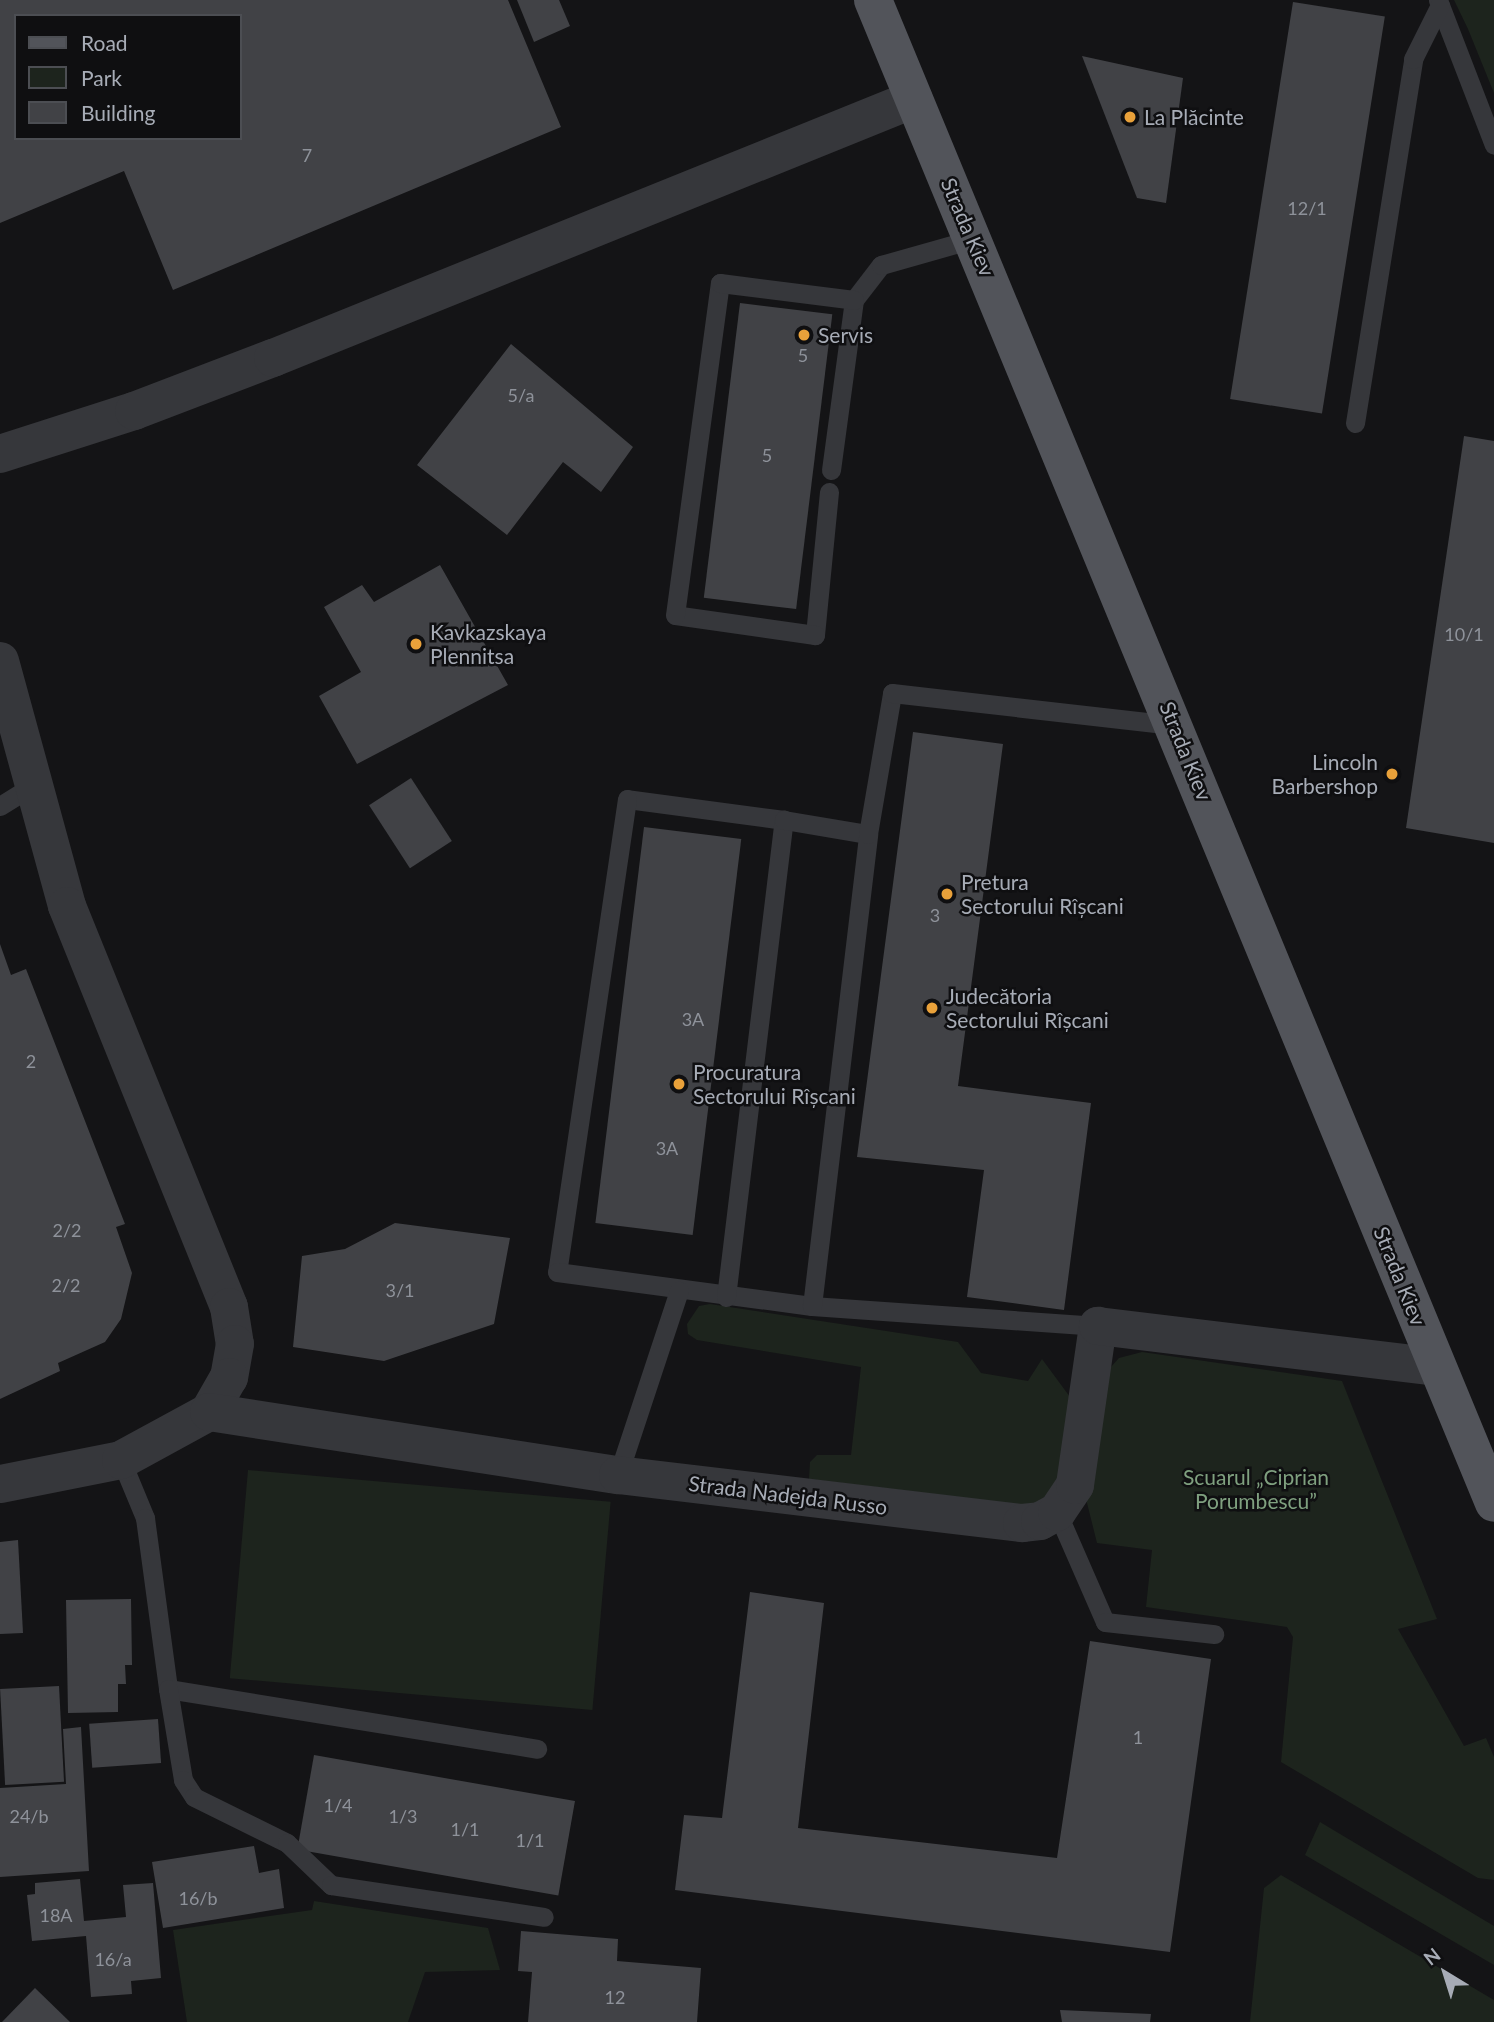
<!DOCTYPE html>
<html>
<head>
<meta charset="utf-8">
<style>
	body { margin:0 }
	#map { position:relative; width:1494px; height:2022px; overflow:hidden; background:#141416; font-family:Lato,sans-serif }
	div>[style] { position:absolute }
	.green>* { inset:0; background:#1d241d; transform-origin:0 0 }
	.building>* { inset:0; background:#414246; transform-origin:0 0 }
	.lane>* { height:19px; margin:-9.5px; padding:0 9.5px; transform-origin:9.5px; border-radius:9.5px; background:#36373b }
	.street>* { height:38px; margin:-19px; padding:0 19px; transform-origin:19px; border-radius:19px; background:#36373b }
	.primary>* { height:38px; margin:-19px; padding:0 19px; transform-origin:19px; border-radius:19px; background:#52545a }
	.dots>* { width:19px; height:19px; translate:-50% -50%; box-sizing:border-box; border:4px solid #0f0f11; border-radius:50% }
	span { translate:-50% -50%; white-space:nowrap; text-align:center; line-height:1.15; -webkit-text-stroke:5px #0f0f11; paint-order:stroke }
	.number-label { font-size:18px; color:#8e929a }
	.number-label span { -webkit-text-stroke-width:0 }
	.poi-label { font-size:21px; color:#a7acb6 }
	.left { translate:0 -50%; text-align:left }
	.right { translate:-100% -50%; text-align:right }
	.street-label { font-size:21px; color:#a7acb6 }
	.park-label { font-size:21px; color:#7fa07f }
	.legend { position:absolute; left:14px; top:14px; width:228px; height:126px; box-sizing:border-box; background:#0f0f11; border:2px solid #4c4e53; margin:0; padding:9px 12px; list-style:none; font-size:21px; color:#a7acb6 }
	.legend li { display:flex; align-items:center; gap:14px; height:35px }
	.legend b { width:35px; border:2px solid #4c4e53 }
	.north { position:absolute; left:1410px; top:1938px; width:70px; height:70px; -webkit-text-stroke:5px #0f0f11; paint-order:stroke; rotate:322deg; font-size:19px; font-weight:700; line-height:28px; text-align:center; color:#a7acb6 }
	.north::after { content:''; display:block; margin:auto; width:24px; height:32px; background:#a7acb6; clip-path:polygon(50% 0,100% 100%,50% 72%,0 100%) }
</style>
</head>
<body>
<div id="map">
	<div class="green">
		<i style="clip-path:polygon(1454px 0,1494px 0,1494px 93px,1468px 29px)"></i>
		<i style="clip-path:polygon(710px 1304px,958px 1342px,981px 1373px,1028px 1381px,1042px 1359px,1073px 1401px,1063px 1486px,1048px 1508px,809px 1479px,810px 1462px,817px 1455px,851px 1455px,861px 1367px,697px 1340px,688px 1334px,687px 1324px,699px 1306px)"></i>
		<i style="clip-path:polygon(1142px 1352px,1342px 1381px,1437px 1619px,1398px 1629px,1464px 1746px,1486px 1738px,1494px 1757px,1494px 1880px,1478px 1878px,1281px 1762px,1293px 1637px,1287px 1627px,1146px 1607px,1152px 1550px,1097px 1543px,1086px 1499px,1110px 1368px,1119px 1358px)"></i>
		<i style="left:248px;top:1470px;width:364px;height:209px;rotate:5deg"></i>
		<i style="clip-path:polygon(1320px 1822px,1494px 1926px,1494px 1965px,1305px 1855px)"></i>
		<i style="clip-path:polygon(1281px 1875px,1494px 2000px,1494px 2022px,1250px 2022px,1264px 1888px)"></i>
		<i style="clip-path:polygon(314px 1901px,488px 1928px,500px 1970px,425px 1972px,408px 2022px,187px 2022px,173px 1930px,312px 1910px)"></i>
	</div>
	<div class="building">
		<i style="clip-path:polygon(evenodd,0 0,508px 0,561px 127px,173px 290px,124px 171px,0 223px,0 0,16px 16px,240px 16px,240px 138px,16px 138px,16px 16px)"></i>
		<i style="clip-path:polygon(517px 0,559px 0,570px 26px,534px 42px)"></i>
		<i style="left:1293px;top:2px;width:93px;height:402px;rotate:9deg"></i>
		<i style="clip-path:polygon(1082px 56px,1183px 78px,1166px 203px,1137px 198px)"></i>
		<i style="left:740px;top:303px;width:93px;height:297px;rotate:7deg"></i>
		<i style="clip-path:polygon(511px 344px,633px 447px,601px 492px,563px 462px,507px 535px,417px 465px)"></i>
		<i style="clip-path:polygon(1464px 436px,1494px 441px,1494px 843px,1406px 828px)"></i>
		<i style="clip-path:polygon(440px 565px,508px 685px,357px 764px,319px 696px,361px 672px,324px 607px,362px 585px,374px 602px)"></i>
		<i style="clip-path:polygon(913px 732px,1003px 744px,958px 1086px,1091px 1103px,1064px 1310px,967px 1297px,984px 1170px,857px 1157px)"></i>
		<i style="left:411px;top:778px;width:75px;height:50px;rotate:57deg"></i>
		<i style="left:644px;top:827px;width:98px;height:399px;rotate:7deg"></i>
		<i style="clip-path:polygon(0 944px,11px 975px,26px 969px,125px 1224px,116px 1227px,132px 1273px,121px 1319px,105px 1342px,58px 1363px,60px 1371px,0 1399px)"></i>
		<i style="clip-path:polygon(395px 1223px,510px 1238px,494px 1324px,384px 1361px,293px 1347px,302px 1256px,345px 1249px)"></i>
		<i style="clip-path:polygon(18px 1540px,23px 1633px,0 1634px,0 1542px)"></i>
		<i style="clip-path:polygon(750px 1592px,824px 1603px,798px 1828px,1057px 1858px,1090px 1641px,1211px 1659px,1170px 1952px,675px 1890px,684px 1815px,722px 1818px)"></i>
		<i style="clip-path:polygon(131px 1599px,132px 1665px,125px 1665px,126px 1684px,118px 1684px,118px 1712px,68px 1713px,66px 1600px)"></i>
		<i style="left:59px;top:1686px;width:96px;height:59px;rotate:87deg"></i>
		<i style="left:158px;top:1719px;width:44px;height:69px;rotate:86deg"></i>
		<i style="clip-path:polygon(81px 1727px,89px 1871px,0 1877px,0 1788px,66px 1784px,63px 1729px)"></i>
		<i style="left:314px;top:1755px;width:265px;height:96px;rotate:10deg"></i>
		<i style="clip-path:polygon(254px 1846px,259px 1873px,279px 1869px,284px 1908px,163px 1928px,152px 1862px)"></i>
		<i style="clip-path:polygon(80px 1879px,84px 1921px,126px 1917px,123px 1885px,153px 1883px,161px 1978px,131px 1981px,132px 1994px,91px 1997px,86px 1936px,32px 1941px,27px 1895px,35px 1894px,35px 1883px)"></i>
		<i style="clip-path:polygon(521px 1931px,618px 1939px,617px 1961px,701px 1968px,697px 2022px,528px 2022px,532px 1972px,518px 1971px)"></i>
		<i style="clip-path:polygon(35px 1988px,70px 2022px,2px 2022px)"></i>
		<i style="clip-path:polygon(1060px 2010px,1151px 2014px,1150px 2022px,1062px 2022px)"></i>
	</div>
	<div class="lane">
		<i style="left:1438px;top:0;width:155px;rotate:68.9deg"></i>
		<i style="left:1355px;top:423px;width:369px;rotate:-80.9deg"></i>
		<i style="left:1413px;top:59px;width:60px;rotate:-63.4deg"></i>
		<i style="left:831px;top:470px;width:172px;rotate:-82.3deg"></i>
		<i style="left:854px;top:300px;width:44px;rotate:-52.4deg"></i>
		<i style="left:881px;top:265px;width:96px;rotate:-15.8deg"></i>
		<i style="left:829px;top:492px;width:144px;rotate:95.6deg"></i>
		<i style="left:815px;top:635px;width:141px;rotate:-171.9deg"></i>
		<i style="left:675px;top:615px;width:335px;rotate:-82.3deg"></i>
		<i style="left:720px;top:283px;width:135px;rotate:7.2deg"></i>
		<i style="left:0;top:806px;width:38px;rotate:-32deg"></i>
		<i style="left:784px;top:820px;width:158px;rotate:-172.4deg"></i>
		<i style="left:627px;top:799px;width:478px;rotate:98.4deg"></i>
		<i style="left:557px;top:1272px;width:257px;rotate:7.6deg"></i>
		<i style="left:726px;top:1297px;width:481px;rotate:-83.1deg"></i>
		<i style="left:784px;top:820px;width:85px;rotate:9.5deg"></i>
		<i style="left:1098px;top:1326px;width:287px;rotate:-176deg"></i>
		<i style="left:812px;top:1306px;width:475px;rotate:-83.2deg"></i>
		<i style="left:868px;top:834px;width:143px;rotate:-80.3deg"></i>
		<i style="left:892px;top:693px;width:285px;rotate:6.5deg"></i>
		<i style="left:121px;top:1460px;width:63px;rotate:67.5deg"></i>
		<i style="left:145px;top:1518px;width:173px;rotate:82.3deg"></i>
		<i style="left:168px;top:1689px;width:374px;rotate:9.2deg"></i>
		<i style="left:618px;top:1475px;width:194px;rotate:-71.7deg"></i>
		<i style="left:1057px;top:1512px;width:120px;rotate:66.4deg"></i>
		<i style="left:1105px;top:1622px;width:110px;rotate:6.3deg"></i>
		<i style="left:168px;top:1689px;width:92px;rotate:80.6deg"></i>
		<i style="left:183px;top:1780px;width:20px;rotate:57deg"></i>
		<i style="left:194px;top:1797px;width:104px;rotate:26.3deg"></i>
		<i style="left:287px;top:1843px;width:61px;rotate:43.7deg"></i>
		<i style="left:331px;top:1885px;width:215px;rotate:8.5deg"></i>
	</div>
	<div class="street">
		<i style="left:0;top:454px;width:141px;rotate:-17.8deg"></i>
		<i style="left:134px;top:411px;width:149px;rotate:-20.9deg"></i>
		<i style="left:273px;top:358px;width:691px;rotate:-22deg"></i>
		<i style="left:0;top:661px;width:254px;rotate:74.7deg"></i>
		<i style="left:67px;top:906px;width:432px;rotate:68deg"></i>
		<i style="left:229px;top:1307px;width:37px;rotate:81deg"></i>
		<i style="left:235px;top:1344px;width:34px;rotate:100deg"></i>
		<i style="left:229px;top:1377px;width:40px;rotate:119.7deg"></i>
		<i style="left:0;top:1484px;width:123px;rotate:-11.2deg"></i>
		<i style="left:121px;top:1460px;width:100px;rotate:-28.6deg"></i>
		<i style="left:209px;top:1412px;width:414px;rotate:8.8deg"></i>
		<i style="left:618px;top:1475px;width:407px;rotate:6.8deg"></i>
		<i style="left:1022px;top:1523px;width:18px;rotate:-6deg"></i>
		<i style="left:1040px;top:1521px;width:19px;rotate:-28deg"></i>
		<i style="left:1057px;top:1512px;width:32px;rotate:-56deg"></i>
		<i style="left:1075px;top:1485px;width:161px;rotate:-81.8deg"></i>
		<i style="left:1098px;top:1326px;width:341px;rotate:6.9deg"></i>
	</div>
	<div class="primary">
		<i style="left:873px;top:0;width:1626px;rotate:67.55deg"></i>
	</div>
	<div class="dots">
		<i style="left:1130px;top:117px;background:#e9a13a"></i>
		<i style="left:804px;top:335px;background:#e9a13a"></i>
		<i style="left:416px;top:644px;background:#e9a13a"></i>
		<i style="left:1392px;top:774px;background:#e9a13a"></i>
		<i style="left:947px;top:894px;background:#e9a13a"></i>
		<i style="left:932px;top:1008px;background:#e9a13a"></i>
		<i style="left:679px;top:1084px;background:#e9a13a"></i>
	</div>
	<div class="number-label">
		<span style="left:307px;top:155px">7</span>
		<span style="left:1307px;top:208px">12/1</span>
		<span style="left:803px;top:355px">5</span>
		<span style="left:521px;top:395px">5/a</span>
		<span style="left:767px;top:455px">5</span>
		<span style="left:1464px;top:634px">10/1</span>
		<span style="left:935px;top:915px">3</span>
		<span style="left:693px;top:1019px">3A</span>
		<span style="left:31px;top:1061px">2</span>
		<span style="left:667px;top:1148px">3A</span>
		<span style="left:67px;top:1230px">2/2</span>
		<span style="left:66px;top:1285px">2/2</span>
		<span style="left:400px;top:1290px">3/1</span>
		<span style="left:1138px;top:1737px">1</span>
		<span style="left:338px;top:1805px">1/4</span>
		<span style="left:29px;top:1816px">24/b</span>
		<span style="left:403px;top:1816px">1/3</span>
		<span style="left:465px;top:1829px">1/1</span>
		<span style="left:530px;top:1840px">1/1</span>
		<span style="left:198px;top:1898px">16/b</span>
		<span style="left:56px;top:1915px">18A</span>
		<span style="left:113px;top:1959px">16/a</span>
		<span style="left:615px;top:1997px">12</span>
	</div>
	<div class="poi-label">
		<span class="left" style="left:1144px;top:117px">La Plăcinte</span>
		<span class="left" style="left:818px;top:335px">Servis</span>
		<span class="left" style="left:430px;top:644px">Kavkazskaya<br>Plennitsa</span>
		<span class="right" style="left:1378px;top:774px">Lincoln<br>Barbershop</span>
		<span class="left" style="left:961px;top:894px">Pretura<br>Sectorului Rîșcani</span>
		<span class="left" style="left:946px;top:1008px">Judecătoria<br>Sectorului Rîșcani</span>
		<span class="left" style="left:693px;top:1084px">Procuratura<br>Sectorului Rîșcani</span>
	</div>
	<div class="street-label">
		<span style="left:968px;top:227px;rotate:67deg">Strada Kiev</span>
		<span style="left:1186px;top:751px;rotate:68deg">Strada Kiev</span>
		<span style="left:1400px;top:1276px;rotate:68deg">Strada Kiev</span>
		<span style="left:788px;top:1495px;rotate:7deg">Strada Nadejda Russo</span>
	</div>
	<div class="park-label">
		<span style="left:1256px;top:1489px">Scuarul „Ciprian<br>Porumbescu”</span>
	</div>
	<ul class="legend">
	<li><b style="height:9px;background:#52545a"></b>Road</li>
	<li><b style="height:19px;background:#1d241d"></b>Park</li>
	<li><b style="height:19px;background:#414246"></b>Building</li>
	</ul>
	<div class="north">N</div>
</div>
</body>
</html>
